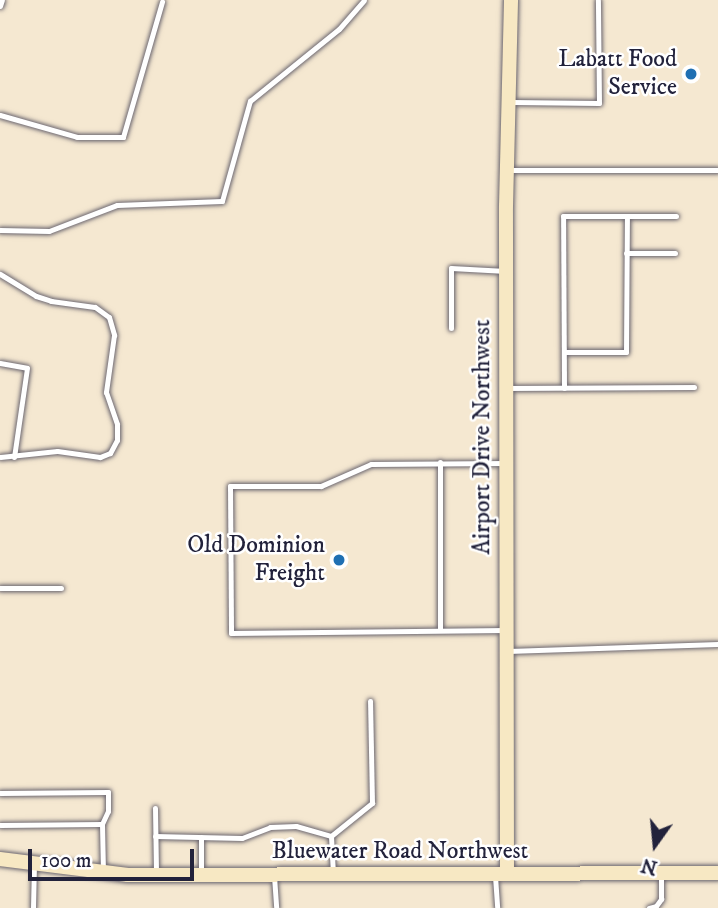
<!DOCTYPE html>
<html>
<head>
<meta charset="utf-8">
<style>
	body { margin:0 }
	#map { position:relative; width:718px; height:908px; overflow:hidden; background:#f5e8d1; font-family:"IM FELL DW Pica",serif }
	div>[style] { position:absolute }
	.roads { filter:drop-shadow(0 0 2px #6c6770) drop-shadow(0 0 2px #6c6770) }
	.lane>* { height:5px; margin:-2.5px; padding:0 2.5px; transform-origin:2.5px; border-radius:2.5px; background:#fff }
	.secondary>* { height:14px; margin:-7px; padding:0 7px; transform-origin:7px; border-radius:7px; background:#f7e8c3 }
	.dots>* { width:19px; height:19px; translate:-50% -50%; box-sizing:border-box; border:4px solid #fff; border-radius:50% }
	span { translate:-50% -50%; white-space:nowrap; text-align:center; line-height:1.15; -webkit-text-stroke:5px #fff; paint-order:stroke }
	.poi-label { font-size:24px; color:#22223b }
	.right { translate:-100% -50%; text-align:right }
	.street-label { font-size:24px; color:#22223b }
	.north { position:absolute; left:620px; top:810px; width:70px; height:70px; -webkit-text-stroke:5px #fff; paint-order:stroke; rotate:195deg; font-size:19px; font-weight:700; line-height:28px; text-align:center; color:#22223b }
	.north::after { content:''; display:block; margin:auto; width:24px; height:32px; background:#22223b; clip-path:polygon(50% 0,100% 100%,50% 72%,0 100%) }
	.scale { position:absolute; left:28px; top:849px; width:166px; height:32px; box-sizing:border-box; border:4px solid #22223b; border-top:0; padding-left:9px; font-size:21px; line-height:24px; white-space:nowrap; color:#22223b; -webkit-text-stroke:5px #fff; paint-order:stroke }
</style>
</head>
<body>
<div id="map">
	<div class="roads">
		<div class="lane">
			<i style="left:0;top:6px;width:6px;rotate:-72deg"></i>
			<i style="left:512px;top:102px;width:87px;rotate:0.7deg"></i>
			<i style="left:599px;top:103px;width:103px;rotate:-90.6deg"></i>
			<i style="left:0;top:115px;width:80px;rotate:15.9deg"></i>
			<i style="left:77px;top:137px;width:46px"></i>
			<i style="left:123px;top:137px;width:141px;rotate:-73.9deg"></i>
			<i style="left:510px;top:170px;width:208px"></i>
			<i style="left:0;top:230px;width:49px;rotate:1.2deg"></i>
			<i style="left:49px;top:231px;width:73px;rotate:-20.9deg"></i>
			<i style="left:117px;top:205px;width:105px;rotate:-2.2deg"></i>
			<i style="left:222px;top:201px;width:104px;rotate:-74.4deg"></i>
			<i style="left:250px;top:101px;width:114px;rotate:-39deg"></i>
			<i style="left:339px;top:29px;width:38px;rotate:-49deg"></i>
			<i style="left:626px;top:253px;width:49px"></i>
			<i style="left:0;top:274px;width:42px;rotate:31.4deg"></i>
			<i style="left:36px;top:296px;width:16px;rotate:18deg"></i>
			<i style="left:51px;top:301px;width:44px;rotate:7.8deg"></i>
			<i style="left:95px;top:307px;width:17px;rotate:36deg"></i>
			<i style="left:109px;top:317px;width:19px;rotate:74deg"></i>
			<i style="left:114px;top:335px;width:58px;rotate:98deg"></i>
			<i style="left:106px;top:392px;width:34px;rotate:71deg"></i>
			<i style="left:117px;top:424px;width:16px;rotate:90deg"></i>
			<i style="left:117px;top:440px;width:15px;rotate:118deg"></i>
			<i style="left:110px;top:453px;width:11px;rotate:158deg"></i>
			<i style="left:100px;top:457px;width:43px;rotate:-172.1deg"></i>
			<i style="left:57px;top:451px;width:57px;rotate:174deg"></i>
			<i style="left:451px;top:328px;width:60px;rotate:-90deg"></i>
			<i style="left:451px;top:268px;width:55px;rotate:3.1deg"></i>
			<i style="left:564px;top:352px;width:62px"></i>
			<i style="left:626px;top:352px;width:136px;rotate:-89.6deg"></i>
			<i style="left:0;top:363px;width:27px;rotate:10deg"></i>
			<i style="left:27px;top:368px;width:90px;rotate:98.3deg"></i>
			<i style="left:508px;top:388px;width:186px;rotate:-0.3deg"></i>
			<i style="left:564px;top:388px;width:172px;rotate:-90.3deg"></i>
			<i style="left:563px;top:216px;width:113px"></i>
			<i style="left:440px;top:462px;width:168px;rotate:90deg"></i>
			<i style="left:506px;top:463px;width:135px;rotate:179.6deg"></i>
			<i style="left:371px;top:464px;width:55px;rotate:156.3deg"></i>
			<i style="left:321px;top:486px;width:91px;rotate:180deg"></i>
			<i style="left:230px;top:486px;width:147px;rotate:89.6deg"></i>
			<i style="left:231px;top:633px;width:275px;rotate:-0.6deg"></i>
			<i style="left:0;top:588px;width:61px"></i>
			<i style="left:508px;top:651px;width:210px;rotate:-1.9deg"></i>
			<i style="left:0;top:793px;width:108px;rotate:-0.5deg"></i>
			<i style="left:108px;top:792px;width:19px;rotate:90deg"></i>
			<i style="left:108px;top:811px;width:14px;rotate:115deg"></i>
			<i style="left:102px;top:824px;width:46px;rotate:88.8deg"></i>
			<i style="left:155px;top:808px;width:64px;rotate:89.1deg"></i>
			<i style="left:0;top:825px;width:102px;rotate:-0.6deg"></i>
			<i style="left:155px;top:836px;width:87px;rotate:1.3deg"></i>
			<i style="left:242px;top:838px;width:30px;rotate:-21deg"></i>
			<i style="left:270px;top:827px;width:26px;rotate:-2deg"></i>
			<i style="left:296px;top:826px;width:36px;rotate:16deg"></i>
			<i style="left:331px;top:836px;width:38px;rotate:87deg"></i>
			<i style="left:331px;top:836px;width:53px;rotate:-38.8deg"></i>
			<i style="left:372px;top:803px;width:102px;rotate:-91.1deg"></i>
			<i style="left:201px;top:872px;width:35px;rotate:-90deg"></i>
			<i style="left:274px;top:876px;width:32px;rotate:86deg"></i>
			<i style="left:495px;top:876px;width:32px;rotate:86deg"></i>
			<i style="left:33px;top:908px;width:43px;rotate:-88.7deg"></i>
			<i style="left:649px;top:908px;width:7px;rotate:-16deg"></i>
			<i style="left:656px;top:906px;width:9px;rotate:-54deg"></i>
			<i style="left:661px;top:899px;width:25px;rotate:-90deg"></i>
		</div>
		<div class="secondary">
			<i style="left:0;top:859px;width:129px;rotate:7.1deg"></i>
			<i style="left:128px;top:875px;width:590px;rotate:-0.19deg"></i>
			<i style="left:507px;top:874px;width:668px;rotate:-90.09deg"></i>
			<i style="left:506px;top:206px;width:206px;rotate:-88.6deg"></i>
		</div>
	</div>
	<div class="dots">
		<i style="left:691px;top:74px;background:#1f6fb2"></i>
		<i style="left:339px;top:560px;background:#1f6fb2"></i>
	</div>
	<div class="poi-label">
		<span class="right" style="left:677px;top:74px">Labatt Food<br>Service</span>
		<span class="right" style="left:325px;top:560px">Old Dominion<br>Freight</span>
	</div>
	<div class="street-label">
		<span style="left:483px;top:437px;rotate:-90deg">Airport Drive Northwest</span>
		<span style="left:400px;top:852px">Bluewater Road Northwest</span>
	</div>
	<div class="north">N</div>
	<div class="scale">100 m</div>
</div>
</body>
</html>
